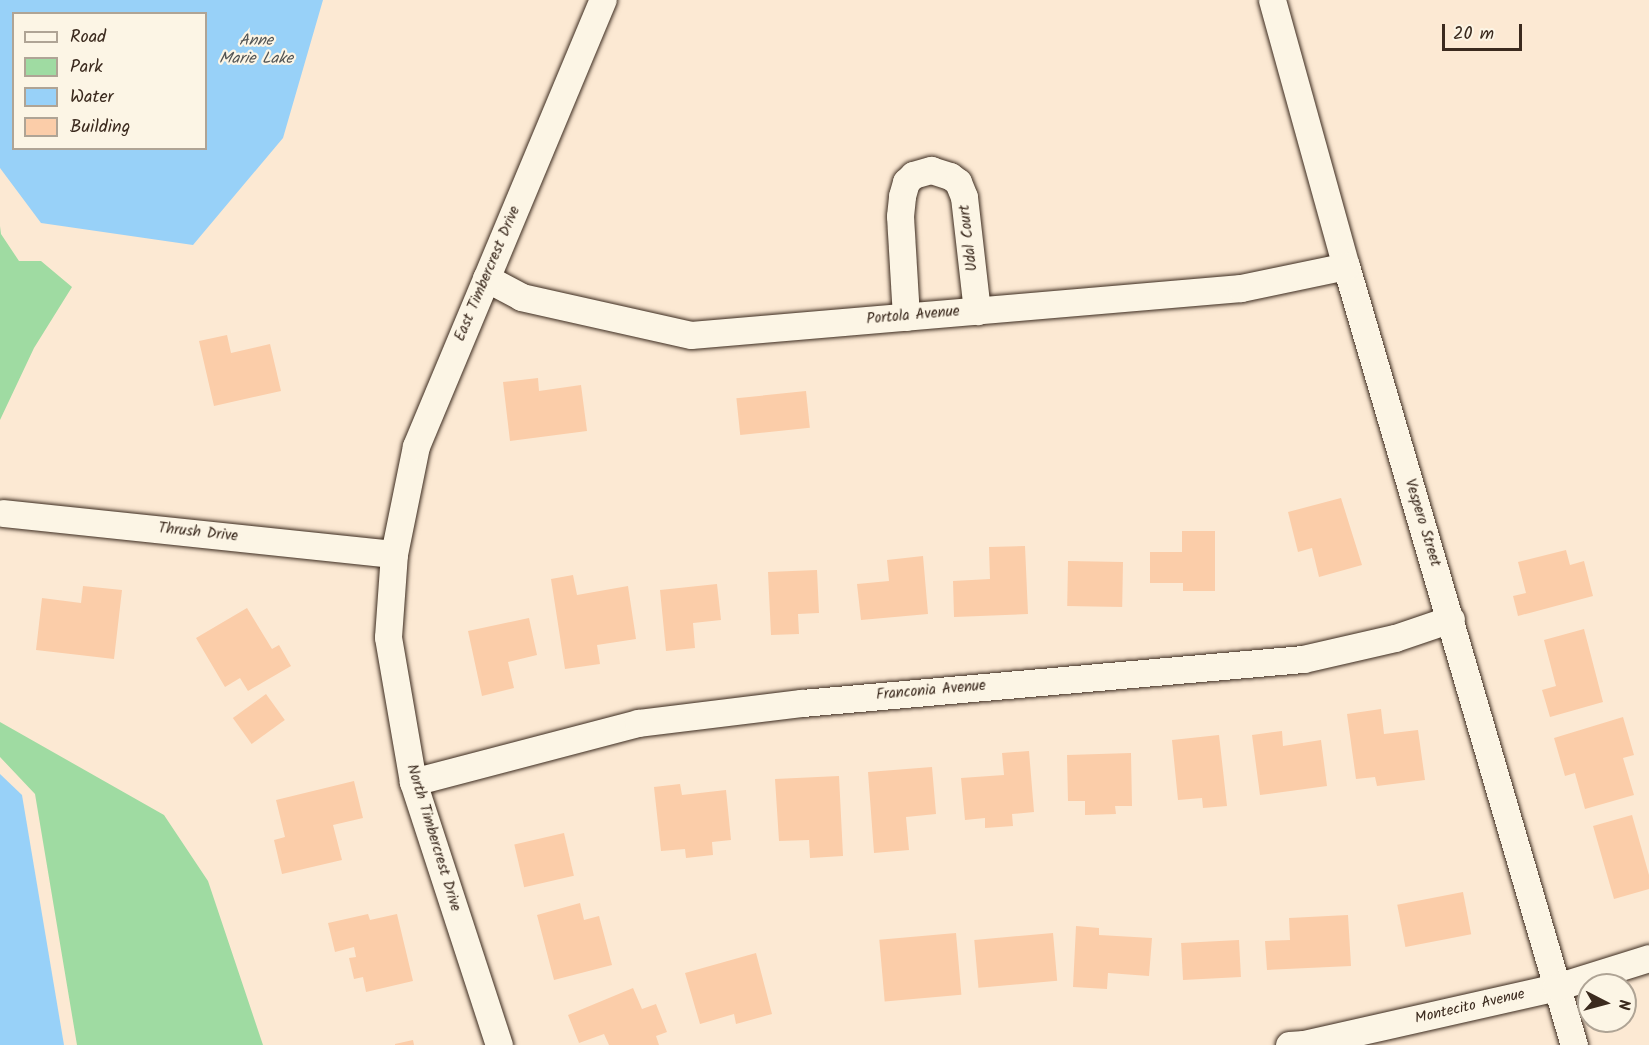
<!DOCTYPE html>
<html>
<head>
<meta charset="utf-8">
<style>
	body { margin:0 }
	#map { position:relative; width:1649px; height:1045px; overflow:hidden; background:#fce9d3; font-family:Kalam,sans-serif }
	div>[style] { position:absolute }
	.green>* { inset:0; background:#9fdba2 }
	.water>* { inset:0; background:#98d1f8 }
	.building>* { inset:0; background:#fbcda9; transform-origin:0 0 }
	.roads { filter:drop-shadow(0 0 2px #3b2a1e) drop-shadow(0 0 2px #3b2a1e) }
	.minor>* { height:27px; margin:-13.5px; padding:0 13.5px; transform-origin:13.5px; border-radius:13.5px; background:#fcf5e5 }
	span { translate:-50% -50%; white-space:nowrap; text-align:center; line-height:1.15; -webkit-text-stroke:4.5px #fcf5e5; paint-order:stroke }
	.street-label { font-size:15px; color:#3b2a1e }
	.water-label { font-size:16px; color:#525454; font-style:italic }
	.legend { position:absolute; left:12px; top:12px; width:195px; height:138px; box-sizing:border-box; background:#fcf5e5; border:2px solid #afa495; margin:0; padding:8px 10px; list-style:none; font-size:18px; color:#3b2a1e }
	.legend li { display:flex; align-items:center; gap:12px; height:30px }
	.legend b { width:30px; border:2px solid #afa495 }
	.north { position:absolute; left:1577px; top:973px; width:60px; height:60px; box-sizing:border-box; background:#fcf5e5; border:2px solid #afa495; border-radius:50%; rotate:96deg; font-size:16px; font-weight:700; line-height:24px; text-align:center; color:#3b2a1e }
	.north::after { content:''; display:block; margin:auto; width:21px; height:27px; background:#3b2a1e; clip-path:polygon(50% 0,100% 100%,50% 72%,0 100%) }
	.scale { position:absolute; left:1442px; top:24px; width:80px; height:27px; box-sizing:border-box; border:3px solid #3b2a1e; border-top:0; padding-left:8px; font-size:18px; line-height:21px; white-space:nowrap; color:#3b2a1e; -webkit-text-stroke:4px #fcf5e5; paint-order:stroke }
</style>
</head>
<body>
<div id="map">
	<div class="green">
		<i style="clip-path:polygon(0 226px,1px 234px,19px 261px,41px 261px,72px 287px,34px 348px,0 420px)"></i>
		<i style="clip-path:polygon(0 722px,164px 815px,208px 881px,263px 1045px,77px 1045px,35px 794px,0 757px)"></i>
	</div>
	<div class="water">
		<i style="clip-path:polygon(evenodd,0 0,323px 0,283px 138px,193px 245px,41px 223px,0 168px,0 0,14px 14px,206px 14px,206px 148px,14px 148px,14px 14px)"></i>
		<i style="clip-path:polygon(0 774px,22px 795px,64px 1045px,0 1045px)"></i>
	</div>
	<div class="building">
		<i style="clip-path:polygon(227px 335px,231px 353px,270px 344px,281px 391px,214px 406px,199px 341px)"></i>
		<i style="clip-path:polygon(538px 378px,539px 391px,581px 385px,587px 431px,510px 441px,503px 382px)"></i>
		<i style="left:806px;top:391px;width:37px;height:70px;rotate:84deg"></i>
		<i style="clip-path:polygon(1341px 498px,1362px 565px,1319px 577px,1312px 548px,1298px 552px,1288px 512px)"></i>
		<i style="clip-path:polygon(1182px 531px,1215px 531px,1215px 591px,1183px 591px,1183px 583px,1150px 583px,1150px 552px,1182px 552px)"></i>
		<i style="clip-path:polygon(1025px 546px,1028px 614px,954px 617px,953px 581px,990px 579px,989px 547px)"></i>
		<i style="clip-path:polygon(1566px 550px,1570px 565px,1584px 561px,1593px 596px,1518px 616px,1513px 596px,1526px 593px,1518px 562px)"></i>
		<i style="clip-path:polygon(923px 556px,928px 614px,861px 620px,857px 584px,889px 581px,887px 560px)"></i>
		<i style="left:1068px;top:561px;width:55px;height:45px;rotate:1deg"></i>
		<i style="clip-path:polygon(817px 570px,819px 613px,798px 614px,799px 634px,771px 635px,768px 572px)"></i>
		<i style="clip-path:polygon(573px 575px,577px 595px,628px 586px,636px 639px,597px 645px,600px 664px,565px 669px,551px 579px)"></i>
		<i style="clip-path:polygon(717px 584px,721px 620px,693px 623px,695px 648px,666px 651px,660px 590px)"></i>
		<i style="clip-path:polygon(83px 586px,122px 590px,114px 659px,36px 650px,42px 598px,81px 603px)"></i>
		<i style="clip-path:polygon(247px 608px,272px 649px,279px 645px,291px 666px,248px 691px,240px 678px,225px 687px,196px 638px)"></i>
		<i style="clip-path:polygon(529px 618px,537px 655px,508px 662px,514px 688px,482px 696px,468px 631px)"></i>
		<i style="clip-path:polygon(1584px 629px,1603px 702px,1550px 717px,1542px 690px,1556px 686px,1544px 640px)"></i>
		<i style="left:266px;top:694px;width:32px;height:41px;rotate:54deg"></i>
		<i style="clip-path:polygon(1381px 709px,1384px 734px,1418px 730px,1425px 780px,1377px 786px,1375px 777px,1356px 779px,1347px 714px)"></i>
		<i style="clip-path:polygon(1623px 717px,1634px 755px,1623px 758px,1634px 795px,1585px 809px,1575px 773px,1565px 776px,1554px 738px)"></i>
		<i style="clip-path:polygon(1282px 731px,1283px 746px,1321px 740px,1327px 786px,1260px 795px,1252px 735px)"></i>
		<i style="clip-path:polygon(1219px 735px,1227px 806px,1203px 808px,1202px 798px,1178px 800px,1172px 740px)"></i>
		<i style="clip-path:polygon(1029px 751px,1034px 812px,1012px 814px,1013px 826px,985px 828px,985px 818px,965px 820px,961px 778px,1004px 775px,1002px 753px)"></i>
		<i style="clip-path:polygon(1131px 753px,1132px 806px,1115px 806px,1116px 814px,1085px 815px,1085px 801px,1068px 801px,1067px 755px)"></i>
		<i style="clip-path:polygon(932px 767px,936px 814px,906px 817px,909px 850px,874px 853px,868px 772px)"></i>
		<i style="clip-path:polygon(839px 776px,843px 856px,810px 858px,809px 840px,779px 841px,775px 779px)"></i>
		<i style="clip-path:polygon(354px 781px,363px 818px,333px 825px,342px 860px,282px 874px,274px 840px,285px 837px,276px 800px)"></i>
		<i style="clip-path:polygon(680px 784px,682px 795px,726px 790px,731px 840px,712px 842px,713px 855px,686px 858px,685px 849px,661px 851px,654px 787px)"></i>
		<i style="clip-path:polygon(1632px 815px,1649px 875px,1649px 889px,1614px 899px,1593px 826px)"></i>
		<i style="left:564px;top:833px;width:44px;height:51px;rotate:77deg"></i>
		<i style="left:1463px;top:892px;width:43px;height:67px;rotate:79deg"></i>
		<i style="clip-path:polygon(580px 903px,584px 920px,599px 916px,612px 965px,554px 980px,537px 915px)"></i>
		<i style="clip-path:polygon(368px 914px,370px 920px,397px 914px,413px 981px,366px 992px,363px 977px,354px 979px,349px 958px,356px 957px,354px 947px,335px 952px,328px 923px)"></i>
		<i style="clip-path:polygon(1348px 915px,1351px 966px,1267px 970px,1265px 941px,1290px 940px,1289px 918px)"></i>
		<i style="clip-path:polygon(1076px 926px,1099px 928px,1099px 935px,1152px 938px,1149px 976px,1108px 973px,1107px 989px,1073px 987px)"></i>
		<i style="left:956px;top:933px;width:62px;height:77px;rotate:85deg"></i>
		<i style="left:1053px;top:933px;width:48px;height:79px;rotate:85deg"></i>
		<i style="left:1239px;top:940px;width:37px;height:58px;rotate:87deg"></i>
		<i style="clip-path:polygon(756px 953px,772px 1014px,736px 1024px,734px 1014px,700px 1024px,685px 973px)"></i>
		<i style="clip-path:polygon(633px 988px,642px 1009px,656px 1004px,667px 1032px,656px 1036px,659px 1045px,609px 1045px,604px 1034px,579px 1043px,568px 1015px)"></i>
		<i style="clip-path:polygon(413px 1040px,414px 1045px,395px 1045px,395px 1044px)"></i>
	</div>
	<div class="roads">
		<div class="minor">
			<i style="left:1272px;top:0;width:276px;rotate:74.5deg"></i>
			<i style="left:1346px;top:266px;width:812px;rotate:73.69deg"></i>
			<i style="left:486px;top:278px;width:40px;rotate:28deg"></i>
			<i style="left:521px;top:297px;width:174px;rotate:12.6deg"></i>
			<i style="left:691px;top:335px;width:552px;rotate:-4.88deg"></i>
			<i style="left:1241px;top:288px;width:107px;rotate:-11.8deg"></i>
			<i style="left:906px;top:317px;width:101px;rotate:-93.4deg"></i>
			<i style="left:900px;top:216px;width:20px;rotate:-84deg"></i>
			<i style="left:902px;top:196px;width:15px;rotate:-74deg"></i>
			<i style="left:906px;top:182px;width:10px;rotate:-45deg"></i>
			<i style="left:913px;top:175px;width:19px;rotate:-16deg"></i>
			<i style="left:931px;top:170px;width:20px;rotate:18deg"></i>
			<i style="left:950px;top:176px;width:10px;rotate:37deg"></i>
			<i style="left:958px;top:182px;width:16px;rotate:68deg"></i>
			<i style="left:964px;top:197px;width:115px;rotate:83.5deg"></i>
			<i style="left:3px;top:513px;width:393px;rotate:6deg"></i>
			<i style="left:413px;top:782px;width:233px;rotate:-14.7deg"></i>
			<i style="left:638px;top:723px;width:165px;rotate:-7deg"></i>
			<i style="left:802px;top:703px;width:503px;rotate:-5.02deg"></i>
			<i style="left:1303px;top:659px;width:94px;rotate:-12.9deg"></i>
			<i style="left:1395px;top:638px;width:59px;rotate:-18.7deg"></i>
			<i style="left:499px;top:1045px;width:277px;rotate:-108.1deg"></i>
			<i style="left:413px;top:782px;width:147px;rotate:-99.8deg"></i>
			<i style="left:388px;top:637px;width:83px;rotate:-85.9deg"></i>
			<i style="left:394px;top:554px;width:110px;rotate:-78.5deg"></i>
			<i style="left:416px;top:446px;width:484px;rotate:-67.3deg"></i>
			<i style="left:1289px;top:1045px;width:15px;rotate:-4deg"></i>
			<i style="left:1304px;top:1044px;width:258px;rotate:-12.7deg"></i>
			<i style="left:1556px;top:987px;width:97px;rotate:-17.3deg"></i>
		</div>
	</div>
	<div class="street-label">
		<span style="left:969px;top:238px;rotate:-97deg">Udal Court</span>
		<span style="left:488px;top:274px;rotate:-67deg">East Timbercrest Drive</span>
		<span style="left:913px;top:316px;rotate:-5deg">Portola Avenue</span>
		<span style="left:1422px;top:523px;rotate:73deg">Vespero Street</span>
		<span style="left:198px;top:533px;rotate:6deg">Thrush Drive</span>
		<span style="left:931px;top:691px;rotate:-5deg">Franconia Avenue</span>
		<span style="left:433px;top:838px;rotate:73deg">North Timbercrest Drive</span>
		<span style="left:1470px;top:1007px;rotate:-13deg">Montecito Avenue</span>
	</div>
	<div class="water-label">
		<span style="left:256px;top:50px">Anne<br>Marie Lake</span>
	</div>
	<ul class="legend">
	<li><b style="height:8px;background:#fcf5e5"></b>Road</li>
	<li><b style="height:16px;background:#9fdba2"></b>Park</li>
	<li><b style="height:16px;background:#98d1f8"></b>Water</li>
	<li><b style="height:16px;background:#fbcda9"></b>Building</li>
	</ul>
	<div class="north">N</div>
	<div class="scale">20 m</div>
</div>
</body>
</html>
